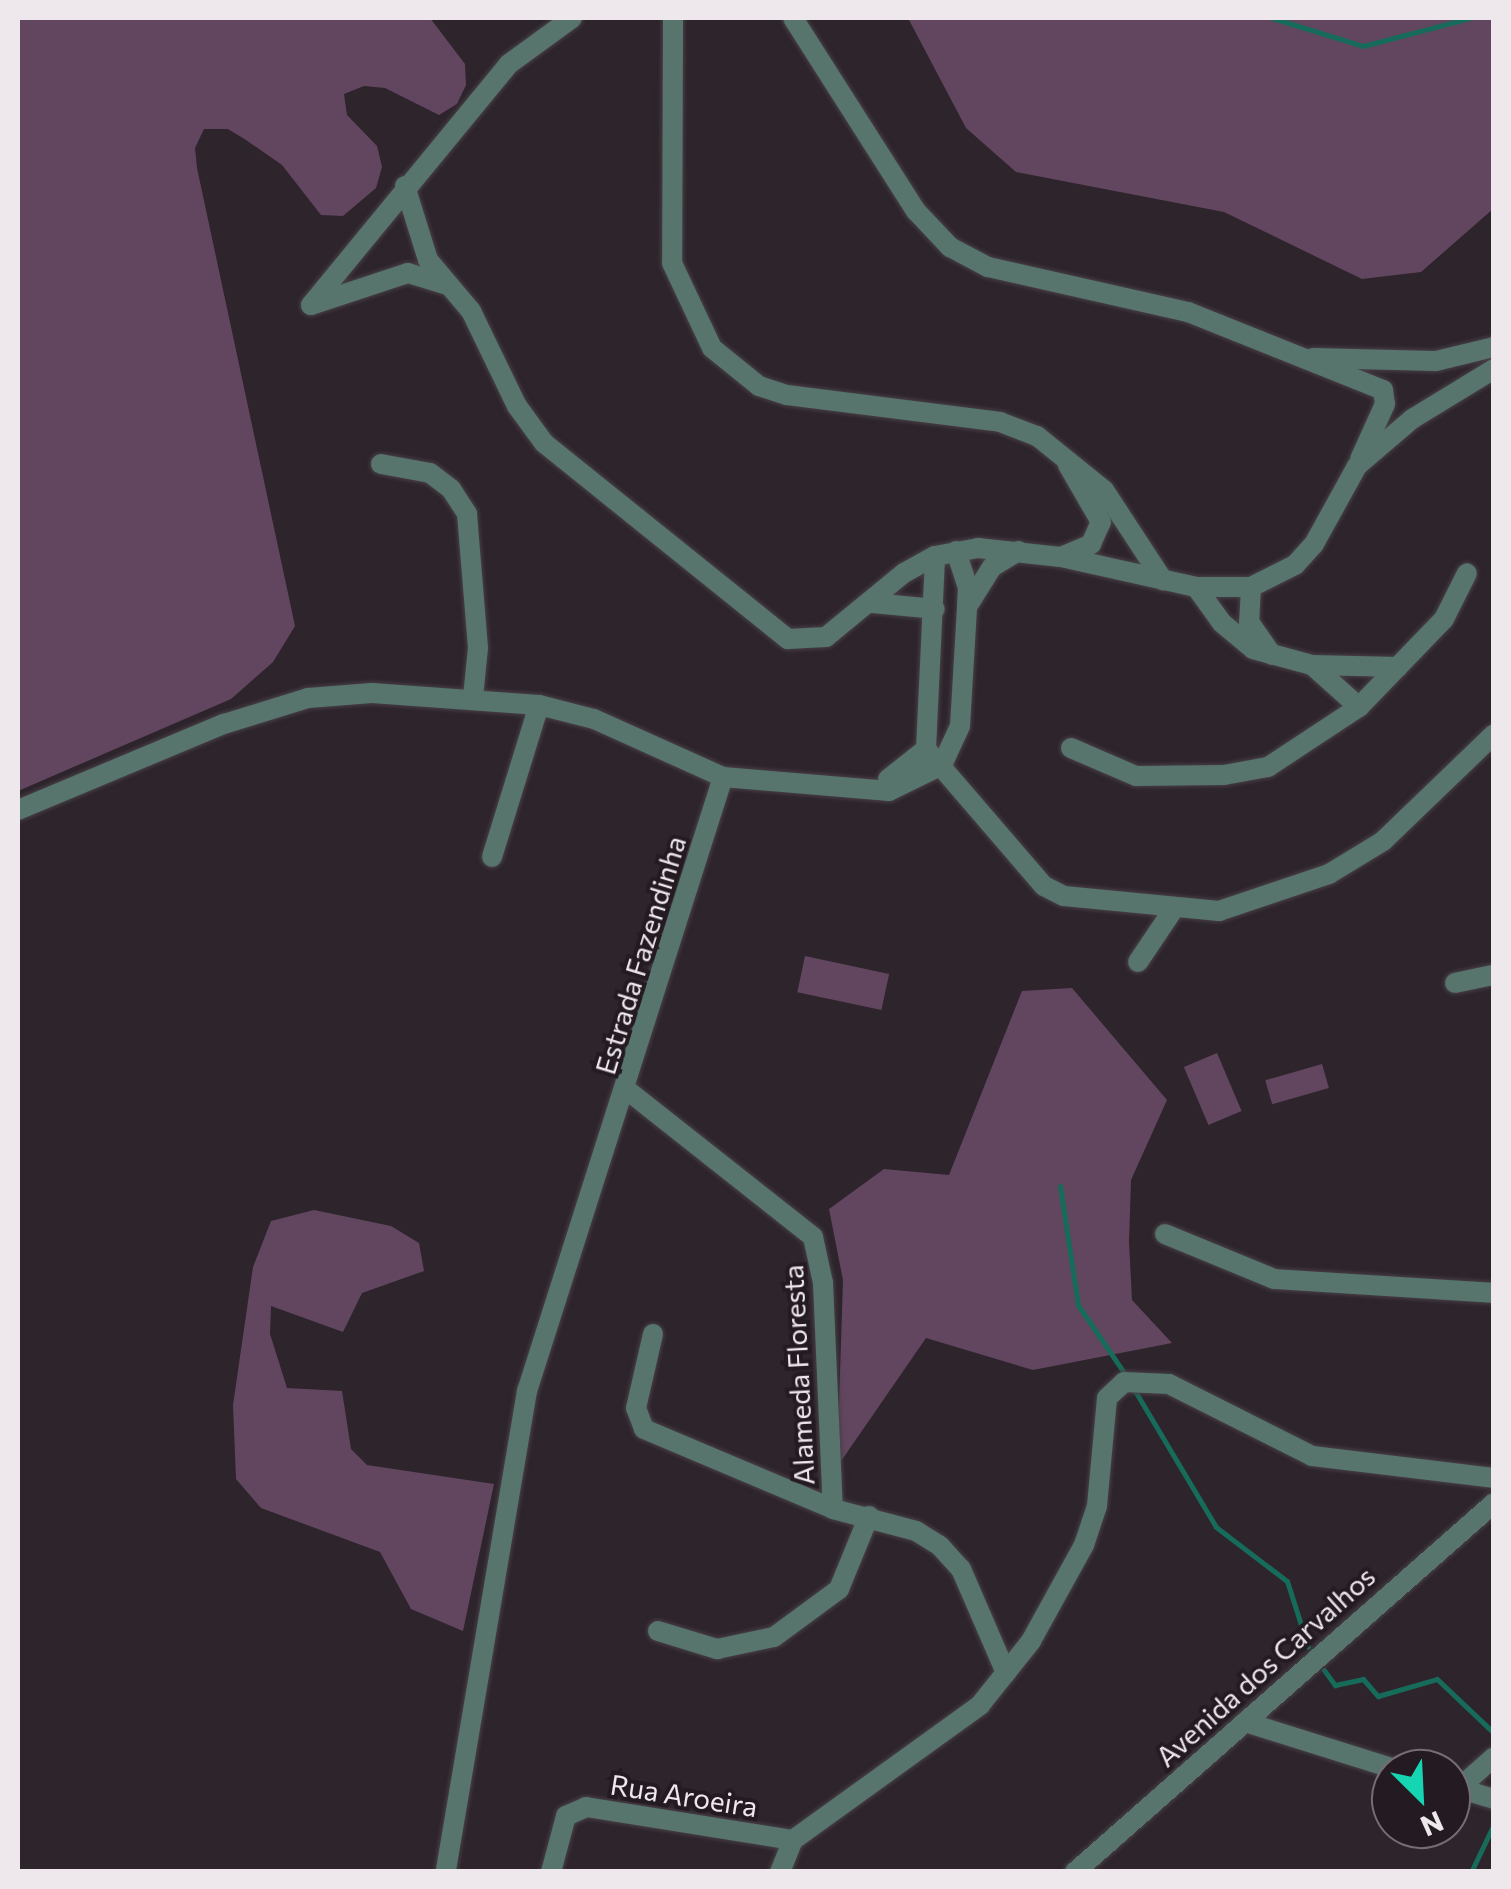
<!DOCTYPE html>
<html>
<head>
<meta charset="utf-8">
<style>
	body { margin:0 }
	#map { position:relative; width:1511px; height:1889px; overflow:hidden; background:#2d242c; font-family:Commissioner,sans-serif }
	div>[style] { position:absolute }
	.green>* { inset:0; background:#62465f; transform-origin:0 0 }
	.stream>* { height:5px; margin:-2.5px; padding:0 2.5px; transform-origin:2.5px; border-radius:2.5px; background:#176b5a }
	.roads { filter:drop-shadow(0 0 2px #483f47) drop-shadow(0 0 2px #483f47) }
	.minor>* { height:20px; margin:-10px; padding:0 10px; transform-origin:10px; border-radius:10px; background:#57756c }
	.tertiary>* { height:20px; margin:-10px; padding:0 10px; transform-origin:10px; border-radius:10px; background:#57756c }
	span { translate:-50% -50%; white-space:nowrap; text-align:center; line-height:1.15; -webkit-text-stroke:8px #241b22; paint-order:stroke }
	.street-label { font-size:28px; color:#eee8ed }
	.frame { position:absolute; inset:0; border:20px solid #eee8ed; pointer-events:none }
	.north { position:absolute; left:1371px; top:1749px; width:100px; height:100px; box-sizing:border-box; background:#241b22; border:2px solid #756d73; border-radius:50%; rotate:156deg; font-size:28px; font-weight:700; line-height:40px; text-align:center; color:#eee8ed }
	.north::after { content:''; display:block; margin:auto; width:35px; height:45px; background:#15d5b3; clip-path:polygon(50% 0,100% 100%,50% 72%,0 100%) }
</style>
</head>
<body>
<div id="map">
	<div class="green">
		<i style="clip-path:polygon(18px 18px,430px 18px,465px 64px,466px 85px,457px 104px,439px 115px,385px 88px,364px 86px,344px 94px,347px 115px,377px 146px,382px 167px,376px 188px,343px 216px,321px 215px,282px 165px,246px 140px,228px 129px,204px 129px,195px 148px,197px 168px,295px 626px,273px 662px,231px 699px,18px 791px)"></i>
		<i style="clip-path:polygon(908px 18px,1493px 18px,1493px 209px,1421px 272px,1362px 279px,1224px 212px,1016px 172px,966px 128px)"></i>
		<i style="left:805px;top:956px;width:86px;height:37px;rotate:12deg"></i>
		<i style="clip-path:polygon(1072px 988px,1167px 1100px,1131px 1180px,1129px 1242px,1132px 1300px,1172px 1343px,1033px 1370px,926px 1338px,837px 1467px,843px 1280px,829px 1209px,884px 1169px,949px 1175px,1022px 991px)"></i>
		<i style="left:1217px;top:1053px;width:63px;height:36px;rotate:67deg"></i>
		<i style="left:1322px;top:1064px;width:25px;height:59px;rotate:74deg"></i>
		<i style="clip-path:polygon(314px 1210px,391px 1226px,419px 1243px,424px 1271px,362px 1293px,343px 1332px,271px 1306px,270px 1334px,287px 1388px,342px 1391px,351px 1449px,367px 1465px,494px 1484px,463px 1631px,411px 1609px,380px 1552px,261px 1508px,236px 1479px,233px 1405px,253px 1267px,271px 1221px)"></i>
	</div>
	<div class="stream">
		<i style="left:1272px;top:18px;width:95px;rotate:17.1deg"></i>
		<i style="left:1363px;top:46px;width:111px;rotate:-14.7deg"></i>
		<i style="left:1060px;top:1186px;width:120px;rotate:81.4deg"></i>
		<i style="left:1078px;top:1305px;width:87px;rotate:55.8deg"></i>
		<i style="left:1135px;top:1391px;width:158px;rotate:59.2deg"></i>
		<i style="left:1216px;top:1527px;width:89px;rotate:37.3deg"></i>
		<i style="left:1287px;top:1581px;width:69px;rotate:72.3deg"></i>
		<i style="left:1324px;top:1670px;width:19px;rotate:54deg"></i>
		<i style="left:1335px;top:1685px;width:29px;rotate:-12deg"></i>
		<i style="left:1363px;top:1679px;width:23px;rotate:49deg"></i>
		<i style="left:1378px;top:1696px;width:61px;rotate:-16.1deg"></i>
		<i style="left:1437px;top:1679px;width:79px;rotate:43.5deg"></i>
		<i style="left:1471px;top:1872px;width:53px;rotate:-64.4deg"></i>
	</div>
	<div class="roads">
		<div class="minor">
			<i style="left:673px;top:18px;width:245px;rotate:90.2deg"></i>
			<i style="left:672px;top:263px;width:94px;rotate:64.8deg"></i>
			<i style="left:712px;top:348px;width:60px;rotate:39deg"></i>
			<i style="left:759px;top:386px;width:29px;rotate:18deg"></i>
			<i style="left:787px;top:395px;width:215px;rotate:7.2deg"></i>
			<i style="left:1000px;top:422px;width:40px;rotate:21deg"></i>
			<i style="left:1037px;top:436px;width:86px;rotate:38.9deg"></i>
			<i style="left:1104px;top:490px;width:108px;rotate:56.8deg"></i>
			<i style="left:793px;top:18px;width:229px;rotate:57.5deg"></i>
			<i style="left:916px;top:211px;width:50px;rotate:46.6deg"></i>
			<i style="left:950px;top:247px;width:43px;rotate:27.8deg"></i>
			<i style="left:988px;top:267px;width:205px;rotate:12.7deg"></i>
			<i style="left:1188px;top:312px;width:210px;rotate:21.8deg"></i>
			<i style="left:1383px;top:390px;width:14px;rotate:82deg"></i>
			<i style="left:1385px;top:404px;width:60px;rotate:114.4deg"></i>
			<i style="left:405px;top:186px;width:77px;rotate:72.7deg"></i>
			<i style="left:428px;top:260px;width:67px;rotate:49.9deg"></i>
			<i style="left:471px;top:311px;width:106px;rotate:64.2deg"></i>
			<i style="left:517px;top:406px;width:46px;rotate:53.9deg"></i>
			<i style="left:544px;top:443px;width:313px;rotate:38.8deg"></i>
			<i style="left:788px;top:639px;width:38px;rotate:-3deg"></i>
			<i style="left:826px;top:637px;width:101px;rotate:-39.4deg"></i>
			<i style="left:904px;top:573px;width:35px;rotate:-29deg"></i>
			<i style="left:935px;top:556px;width:44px;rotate:-10.5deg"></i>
			<i style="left:978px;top:548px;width:83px;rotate:6.2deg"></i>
			<i style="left:1061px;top:557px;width:138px;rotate:12.5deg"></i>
			<i style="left:1196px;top:587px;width:55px"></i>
			<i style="left:1251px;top:587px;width:49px;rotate:-26.6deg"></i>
			<i style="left:1295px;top:565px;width:28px;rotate:-48deg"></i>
			<i style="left:1314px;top:544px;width:89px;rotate:-61.1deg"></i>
			<i style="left:1357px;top:466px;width:72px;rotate:-40.5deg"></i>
			<i style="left:1412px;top:419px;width:96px;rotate:-31.4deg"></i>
			<i style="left:311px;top:305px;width:312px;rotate:-50.6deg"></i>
			<i style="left:509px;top:64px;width:78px;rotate:-36.1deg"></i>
			<i style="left:311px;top:305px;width:102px;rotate:-18.3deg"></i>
			<i style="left:408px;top:273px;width:41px;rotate:17.1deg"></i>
			<i style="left:1313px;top:358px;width:123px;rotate:1.4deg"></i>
			<i style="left:1436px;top:361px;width:60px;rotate:-13.6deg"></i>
			<i style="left:381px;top:464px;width:50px;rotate:10.4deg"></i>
			<i style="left:430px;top:473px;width:26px;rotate:37deg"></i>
			<i style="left:451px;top:489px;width:30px;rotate:57deg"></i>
			<i style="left:467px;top:514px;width:134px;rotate:85.3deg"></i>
			<i style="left:478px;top:648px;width:49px;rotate:95.8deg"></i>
			<i style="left:956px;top:551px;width:38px;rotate:72deg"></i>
			<i style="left:968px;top:587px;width:18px;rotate:93deg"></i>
			<i style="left:1061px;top:557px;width:33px;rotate:-23deg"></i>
			<i style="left:1091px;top:544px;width:24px;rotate:-66deg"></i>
			<i style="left:1101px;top:522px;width:66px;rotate:-120.1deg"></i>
			<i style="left:1196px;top:587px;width:44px;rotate:54.2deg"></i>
			<i style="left:1222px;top:623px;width:40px;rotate:40deg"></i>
			<i style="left:1253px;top:649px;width:61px;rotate:15.2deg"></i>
			<i style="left:1312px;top:665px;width:86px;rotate:1.3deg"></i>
			<i style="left:1251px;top:587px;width:35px;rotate:93deg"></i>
			<i style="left:1249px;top:622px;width:40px;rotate:55.1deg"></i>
			<i style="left:872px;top:603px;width:63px;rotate:5.4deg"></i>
			<i style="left:1312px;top:665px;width:63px;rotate:41.8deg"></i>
			<i style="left:1071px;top:748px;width:71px;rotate:23.3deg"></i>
			<i style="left:1136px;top:776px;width:88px;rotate:-0.7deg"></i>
			<i style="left:1224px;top:775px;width:45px;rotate:-10.3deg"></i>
			<i style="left:1268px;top:767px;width:109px;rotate:-33.4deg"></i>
			<i style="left:1359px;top:707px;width:122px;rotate:-46deg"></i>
			<i style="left:1444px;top:619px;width:51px;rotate:-63.4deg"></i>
			<i style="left:926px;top:749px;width:181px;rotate:49.3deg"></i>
			<i style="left:1044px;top:886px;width:22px;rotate:27deg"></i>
			<i style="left:1064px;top:896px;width:156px;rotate:5.5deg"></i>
			<i style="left:1219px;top:911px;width:116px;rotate:-18.6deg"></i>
			<i style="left:1329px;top:874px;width:63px;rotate:-31.4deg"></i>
			<i style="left:1383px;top:841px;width:154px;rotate:-43.9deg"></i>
			<i style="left:723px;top:777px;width:167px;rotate:4.8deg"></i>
			<i style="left:889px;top:791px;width:59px;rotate:-26.1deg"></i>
			<i style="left:942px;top:765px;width:43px;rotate:-65.2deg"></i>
			<i style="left:960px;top:726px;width:119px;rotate:-86.6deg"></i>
			<i style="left:967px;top:607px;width:47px;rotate:-58deg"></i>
			<i style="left:992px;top:567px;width:31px;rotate:-31deg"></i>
			<i style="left:888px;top:779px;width:48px;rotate:-38.3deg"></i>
			<i style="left:926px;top:749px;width:193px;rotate:-87.3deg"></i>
			<i style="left:492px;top:857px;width:159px;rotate:-72.8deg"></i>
			<i style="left:1138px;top:962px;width:63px;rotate:-56.1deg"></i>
			<i style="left:1455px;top:983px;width:40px;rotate:-12deg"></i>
			<i style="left:627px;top:1090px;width:237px;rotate:38.3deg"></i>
			<i style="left:813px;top:1237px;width:47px;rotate:77.7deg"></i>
			<i style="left:823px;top:1283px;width:226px;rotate:87.5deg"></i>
			<i style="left:1165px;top:1234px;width:118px;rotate:22.4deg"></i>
			<i style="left:1274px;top:1279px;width:220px;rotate:3.6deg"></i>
			<i style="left:653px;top:1334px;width:76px;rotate:102.9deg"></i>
			<i style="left:636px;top:1408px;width:22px;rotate:69deg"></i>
			<i style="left:644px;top:1429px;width:205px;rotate:22.9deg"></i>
			<i style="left:833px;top:1509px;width:86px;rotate:14.8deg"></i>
			<i style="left:916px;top:1531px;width:28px;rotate:32deg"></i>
			<i style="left:940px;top:1546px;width:31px;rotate:48deg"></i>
			<i style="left:961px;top:1569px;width:113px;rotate:66.6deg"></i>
			<i style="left:658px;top:1631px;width:62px;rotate:17deg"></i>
			<i style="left:717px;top:1649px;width:58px;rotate:-11.9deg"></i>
			<i style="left:774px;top:1637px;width:81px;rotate:-36.4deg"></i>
			<i style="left:839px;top:1589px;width:79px;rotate:-67.7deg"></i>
			<i style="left:1245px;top:1722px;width:157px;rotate:17.4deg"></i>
			<i style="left:1451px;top:1786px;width:45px;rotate:16.8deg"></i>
			<i style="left:1458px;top:1789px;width:48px;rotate:-41.6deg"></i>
			<i style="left:793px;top:1840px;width:231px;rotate:-35.8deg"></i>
			<i style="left:980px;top:1705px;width:82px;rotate:-51.4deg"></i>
			<i style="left:1031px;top:1641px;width:110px;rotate:-61.1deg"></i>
			<i style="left:1084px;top:1545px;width:41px;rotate:-71.6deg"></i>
			<i style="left:1097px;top:1506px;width:108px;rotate:-84.7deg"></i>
			<i style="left:1107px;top:1398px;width:23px;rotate:-43deg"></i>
			<i style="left:1124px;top:1382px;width:45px;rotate:2.5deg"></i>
			<i style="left:1169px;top:1384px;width:160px;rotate:26.7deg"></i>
			<i style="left:1312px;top:1456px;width:183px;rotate:6.9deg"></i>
			<i style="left:551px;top:1872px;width:58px;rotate:-75deg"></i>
			<i style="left:566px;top:1816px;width:22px;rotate:-24deg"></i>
			<i style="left:586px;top:1807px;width:210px;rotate:9.1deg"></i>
			<i style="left:780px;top:1872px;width:35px;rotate:-68deg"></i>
			<i style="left:1075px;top:1872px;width:558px;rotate:-41.37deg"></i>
		</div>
		<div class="tertiary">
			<i style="left:18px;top:810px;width:223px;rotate:-22.7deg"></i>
			<i style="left:224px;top:724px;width:88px;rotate:-17.2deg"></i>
			<i style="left:308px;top:698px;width:64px;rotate:-4.5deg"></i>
			<i style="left:372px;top:693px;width:167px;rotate:4.1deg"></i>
			<i style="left:539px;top:705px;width:57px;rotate:14.3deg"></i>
			<i style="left:594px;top:719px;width:141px;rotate:24.2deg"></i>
			<i style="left:723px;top:777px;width:645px;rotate:107.7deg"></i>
			<i style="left:527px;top:1391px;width:488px;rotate:99.6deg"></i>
		</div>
	</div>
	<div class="street-label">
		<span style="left:640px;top:955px;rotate:-73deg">Estrada Fazendinha</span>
		<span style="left:798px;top:1375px;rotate:-93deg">Alameda Floresta</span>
		<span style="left:1265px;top:1666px;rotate:-42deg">Avenida dos Carvalhos</span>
		<span style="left:684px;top:1795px;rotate:9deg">Rua Aroeira</span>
	</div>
	<div class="frame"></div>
	<div class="north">N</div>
</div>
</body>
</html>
